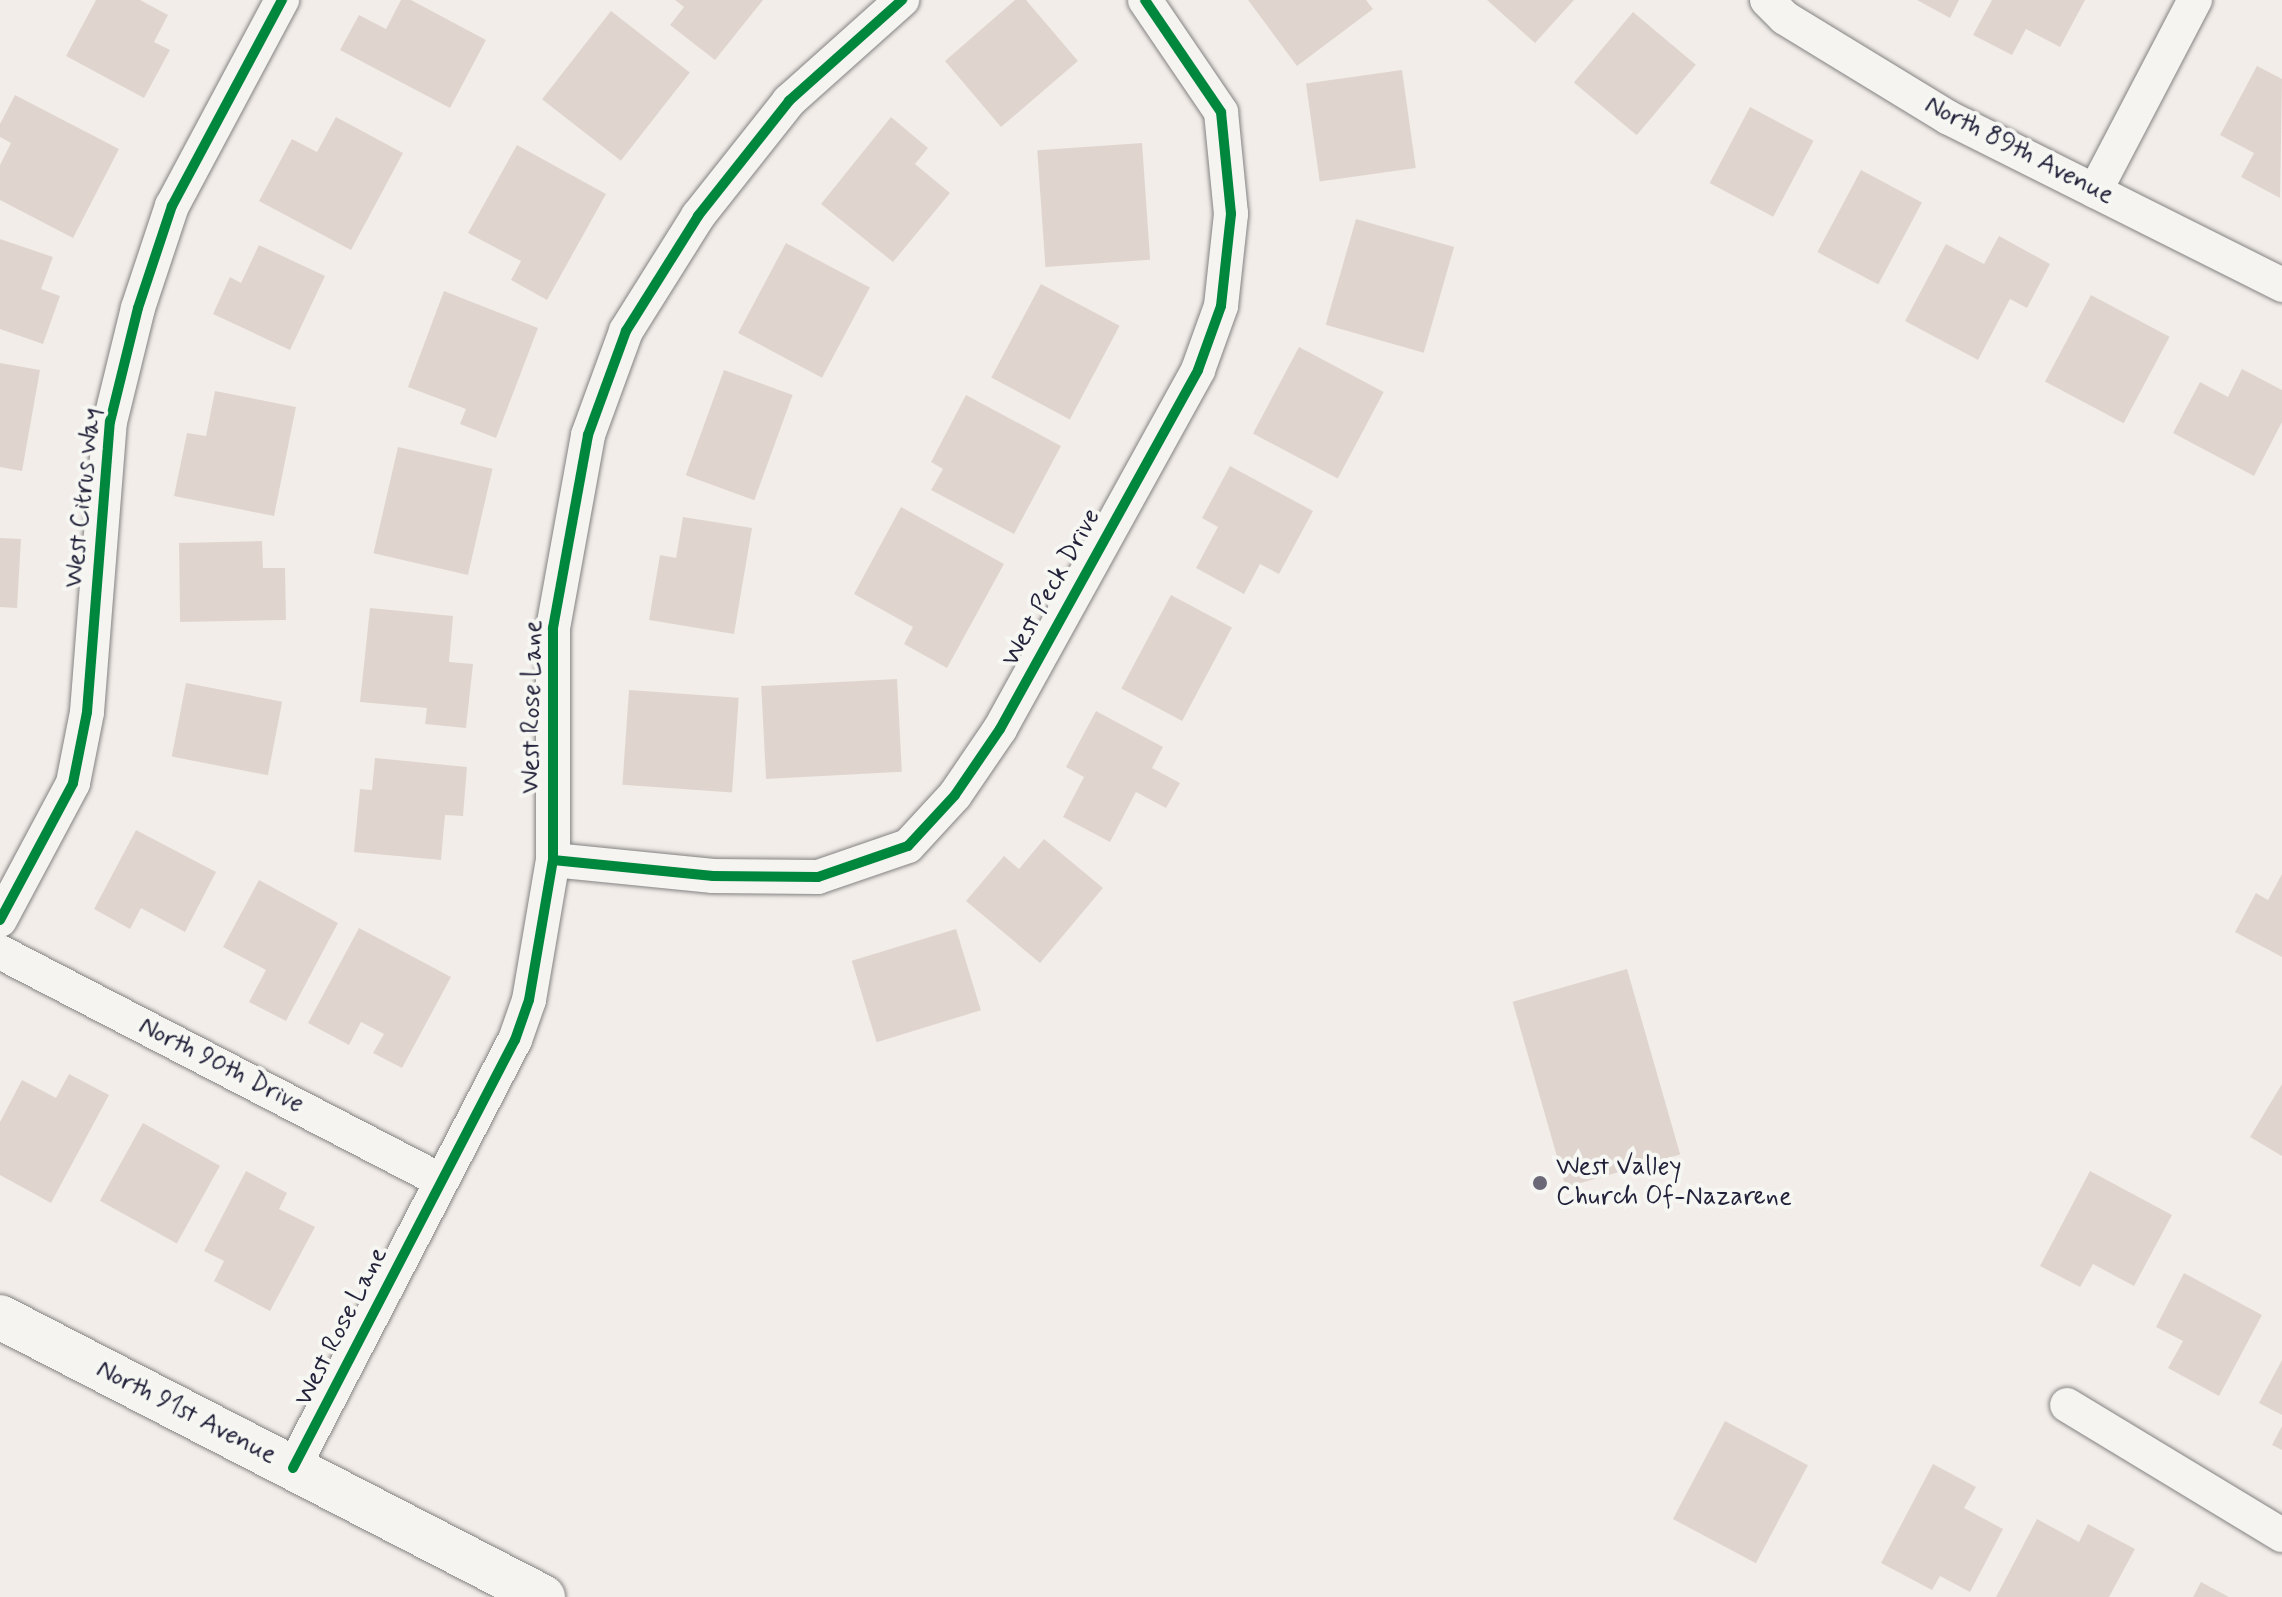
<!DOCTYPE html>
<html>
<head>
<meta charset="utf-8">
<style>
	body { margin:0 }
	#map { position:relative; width:2282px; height:1597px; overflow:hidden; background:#f2ede8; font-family:Mynerve,sans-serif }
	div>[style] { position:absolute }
	.building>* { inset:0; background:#e0d5ce; transform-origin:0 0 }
	.roads { filter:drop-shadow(0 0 2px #848284) drop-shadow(0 0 2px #848284) }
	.street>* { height:34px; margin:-17px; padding:0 17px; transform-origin:17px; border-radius:17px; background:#f5f4f1 }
	.secondary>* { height:44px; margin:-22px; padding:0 22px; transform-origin:22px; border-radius:22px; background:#f5f4f1 }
	.cycleway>* { height:10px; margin:-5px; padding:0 5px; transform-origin:5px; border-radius:5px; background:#00873e }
	.dots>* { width:22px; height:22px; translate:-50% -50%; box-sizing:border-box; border:4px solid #f6f6f2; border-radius:50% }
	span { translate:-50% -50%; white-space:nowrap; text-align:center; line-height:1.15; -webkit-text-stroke:8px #f6f6f2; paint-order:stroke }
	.street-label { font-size:26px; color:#22223b }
	.poi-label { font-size:26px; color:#22223b }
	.left { translate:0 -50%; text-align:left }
</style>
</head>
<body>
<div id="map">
	<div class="building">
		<i style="clip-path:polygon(96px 0,140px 0,168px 15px,154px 42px,170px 50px,144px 98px,66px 56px)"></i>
		<i style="clip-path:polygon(401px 0,411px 0,486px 40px,450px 108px,340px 50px,359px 15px,386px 29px)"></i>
		<i style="clip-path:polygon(675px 0,763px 0,715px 60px,670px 25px,684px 7px)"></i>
		<i style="clip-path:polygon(1015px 0,1026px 0,1078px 61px,1001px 127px,945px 61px)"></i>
		<i style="clip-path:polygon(1248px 0,1366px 0,1373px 9px,1297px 66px)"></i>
		<i style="clip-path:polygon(1487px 0,1574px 0,1535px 43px)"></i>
		<i style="clip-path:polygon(1917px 0,1959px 0,1950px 18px)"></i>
		<i style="clip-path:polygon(1992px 0,2085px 0,2060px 47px,2026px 29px,2012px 55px,1973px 35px)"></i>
		<i style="left:611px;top:11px;width:100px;height:112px;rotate:38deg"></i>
		<i style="left:1633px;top:12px;width:82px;height:92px;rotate:40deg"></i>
		<i style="clip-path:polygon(2257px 66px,2282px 79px,2280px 198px,2241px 177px,2254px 153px,2220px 135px)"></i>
		<i style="left:1402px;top:70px;width:99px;height:97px;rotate:82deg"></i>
		<i style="clip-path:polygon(15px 95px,119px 149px,73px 238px,0 200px,0 165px,11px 143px,0 137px,0 124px)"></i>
		<i style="left:1750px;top:107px;width:72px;height:86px;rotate:28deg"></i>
		<i style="clip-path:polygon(336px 117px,403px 153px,351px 250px,259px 201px,292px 139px,317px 152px)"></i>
		<i style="clip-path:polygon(891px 117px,928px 148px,915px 164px,950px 193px,893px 262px,821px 204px)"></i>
		<i style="left:1142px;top:143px;width:117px;height:105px;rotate:86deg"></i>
		<i style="clip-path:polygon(517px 145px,606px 194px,547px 300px,511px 280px,521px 261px,468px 233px)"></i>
		<i style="left:1861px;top:170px;width:69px;height:93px;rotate:28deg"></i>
		<i style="left:1356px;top:219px;width:102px;height:110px;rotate:16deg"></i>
		<i style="clip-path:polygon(1999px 236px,2050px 264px,2027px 308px,2010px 299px,1978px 360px,1905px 321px,1946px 244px,1984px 264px)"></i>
		<i style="clip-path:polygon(0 239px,53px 257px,41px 289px,60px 296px,43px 344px,0 329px)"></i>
		<i style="left:786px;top:243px;width:95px;height:102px;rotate:28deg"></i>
		<i style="clip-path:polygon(259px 245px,325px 276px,290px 350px,213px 314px,230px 277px,241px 283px)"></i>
		<i style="left:1041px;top:284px;width:89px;height:106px;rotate:28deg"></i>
		<i style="clip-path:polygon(444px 291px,538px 328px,496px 438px,460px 424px,466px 409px,408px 387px)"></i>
		<i style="left:2091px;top:295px;width:89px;height:98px;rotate:28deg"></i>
		<i style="left:1299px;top:347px;width:96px;height:98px;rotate:28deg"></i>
		<i style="clip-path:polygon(0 363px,40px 370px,22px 471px,0 467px)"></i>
		<i style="clip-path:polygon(2242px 369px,2282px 390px,2282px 422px,2254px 476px,2173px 433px,2200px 382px,2228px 397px)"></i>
		<i style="left:724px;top:370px;width:73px;height:112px;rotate:20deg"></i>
		<i style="clip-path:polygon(215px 391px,296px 407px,274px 516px,174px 496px,187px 433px,206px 436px)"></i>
		<i style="clip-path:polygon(966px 395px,1061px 446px,1014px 534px,931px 490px,943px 469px,931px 462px)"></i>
		<i style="left:398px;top:447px;width:97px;height:109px;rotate:13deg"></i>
		<i style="clip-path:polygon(1230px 466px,1313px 511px,1279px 574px,1260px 564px,1244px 594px,1196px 568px,1218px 527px,1202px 518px)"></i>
		<i style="clip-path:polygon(901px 507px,1004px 564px,947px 668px,904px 644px,913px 627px,854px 594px)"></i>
		<i style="clip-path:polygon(683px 517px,752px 528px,734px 634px,649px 620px,660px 555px,676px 558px)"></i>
		<i style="clip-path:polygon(0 538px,21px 539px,17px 608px,0 607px)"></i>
		<i style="clip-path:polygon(262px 541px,263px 568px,285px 568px,286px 620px,180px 622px,179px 543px)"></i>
		<i style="left:1171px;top:595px;width:69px;height:106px;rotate:28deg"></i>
		<i style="clip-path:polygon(370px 608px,453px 616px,449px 662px,473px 664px,466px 728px,425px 724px,427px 708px,360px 702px)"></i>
		<i style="left:897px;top:679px;width:93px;height:136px;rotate:87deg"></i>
		<i style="left:186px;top:683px;width:98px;height:75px;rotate:11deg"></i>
		<i style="left:629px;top:690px;width:110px;height:95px;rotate:4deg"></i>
		<i style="clip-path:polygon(1096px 711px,1163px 747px,1152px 768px,1180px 783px,1166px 808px,1136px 792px,1110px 842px,1063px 817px,1084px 777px,1066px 767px)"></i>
		<i style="clip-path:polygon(375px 758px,467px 767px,463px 816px,445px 815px,441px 860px,354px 852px,360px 789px,372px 790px)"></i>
		<i style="clip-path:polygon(136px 830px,216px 872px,185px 932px,141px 908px,130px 929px,94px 909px)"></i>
		<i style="clip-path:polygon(1044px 839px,1103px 888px,1040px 963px,966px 901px,1004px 856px,1019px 869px)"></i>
		<i style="clip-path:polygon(2282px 874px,2282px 957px,2235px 932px,2256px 893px,2268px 900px)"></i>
		<i style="clip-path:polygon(259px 880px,338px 923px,286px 1021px,249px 1002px,266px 970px,223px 947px)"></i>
		<i style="clip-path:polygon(359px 928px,451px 977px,402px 1068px,373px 1053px,384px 1034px,361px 1022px,349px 1045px,308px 1023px)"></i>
		<i style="left:956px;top:929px;width:85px;height:109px;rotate:73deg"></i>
		<i style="left:1627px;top:969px;width:193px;height:119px;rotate:74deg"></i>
		<i style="clip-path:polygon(69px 1074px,109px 1095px,51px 1203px,0 1175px,0 1122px,22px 1080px,56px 1098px)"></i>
		<i style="clip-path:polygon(2282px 1084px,2282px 1156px,2250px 1137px)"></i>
		<i style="left:143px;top:1123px;width:88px;height:89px;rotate:29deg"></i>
		<i style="clip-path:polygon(246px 1171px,287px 1193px,279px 1209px,315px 1227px,270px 1311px,214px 1281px,224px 1261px,204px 1251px)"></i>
		<i style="clip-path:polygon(2090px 1171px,2172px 1215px,2134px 1286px,2093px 1264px,2080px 1287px,2040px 1266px)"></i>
		<i style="clip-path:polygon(2184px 1273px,2262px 1315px,2219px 1396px,2168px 1368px,2183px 1341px,2156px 1327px)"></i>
		<i style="clip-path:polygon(2282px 1360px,2282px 1415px,2259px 1403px)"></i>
		<i style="left:1725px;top:1421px;width:94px;height:111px;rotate:28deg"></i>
		<i style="clip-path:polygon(2282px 1426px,2282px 1450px,2272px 1445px)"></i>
		<i style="clip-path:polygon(1933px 1464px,1976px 1487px,1964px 1508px,2003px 1529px,1970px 1592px,1940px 1576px,1932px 1590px,1881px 1563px)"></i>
		<i style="clip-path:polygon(2037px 1519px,2079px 1542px,2088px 1524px,2135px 1549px,2109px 1597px,1996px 1597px)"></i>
		<i style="clip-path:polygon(2201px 1582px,2229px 1597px,2193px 1597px)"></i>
	</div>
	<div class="roads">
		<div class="street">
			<i style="left:1767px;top:0;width:25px;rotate:45deg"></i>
			<i style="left:1785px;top:18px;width:192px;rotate:31.4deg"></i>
			<i style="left:1949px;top:118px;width:373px;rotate:26.6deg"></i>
			<i style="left:2095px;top:191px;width:216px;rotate:-62.4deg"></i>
			<i style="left:553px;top:860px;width:161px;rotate:5.7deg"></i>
			<i style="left:713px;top:876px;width:105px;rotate:0.5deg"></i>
			<i style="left:818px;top:877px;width:95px;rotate:-19deg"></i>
			<i style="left:908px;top:846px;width:69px;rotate:-47.3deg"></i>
			<i style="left:955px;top:795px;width:80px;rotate:-55.7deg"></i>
			<i style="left:1000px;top:729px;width:410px;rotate:-61.1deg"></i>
			<i style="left:1198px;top:370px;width:68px;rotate:-70.2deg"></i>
			<i style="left:1221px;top:306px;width:93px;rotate:-83.8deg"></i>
			<i style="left:1231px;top:214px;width:102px;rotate:-95.6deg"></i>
			<i style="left:1221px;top:112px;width:135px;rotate:-124.2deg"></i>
			<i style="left:0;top:920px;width:155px;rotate:-61.9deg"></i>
			<i style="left:73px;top:783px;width:72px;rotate:-78.8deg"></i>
			<i style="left:87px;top:712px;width:291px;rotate:-85.5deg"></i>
			<i style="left:110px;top:422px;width:117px;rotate:-76.2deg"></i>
			<i style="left:138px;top:308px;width:108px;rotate:-71.6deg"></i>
			<i style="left:172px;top:206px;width:234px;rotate:-61.9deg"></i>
			<i style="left:0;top:952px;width:497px;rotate:27.4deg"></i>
			<i style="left:2067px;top:1405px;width:251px;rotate:31.2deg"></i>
			<i style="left:293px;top:1468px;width:482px;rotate:-62.6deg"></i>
			<i style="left:515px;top:1040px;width:42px;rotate:-70.7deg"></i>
			<i style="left:529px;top:1000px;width:142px;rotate:-80.3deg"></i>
			<i style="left:553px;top:860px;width:232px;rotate:-90deg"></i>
			<i style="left:553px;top:628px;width:196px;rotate:-79.7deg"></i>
			<i style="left:588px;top:435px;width:111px;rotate:-69.9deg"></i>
			<i style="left:626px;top:331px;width:136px;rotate:-57.9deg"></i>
			<i style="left:698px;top:216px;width:147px;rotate:-51.6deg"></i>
			<i style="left:789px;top:101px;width:152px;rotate:-41.8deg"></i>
		</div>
		<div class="secondary">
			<i style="left:0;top:1317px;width:611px;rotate:27.28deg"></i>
		</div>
	</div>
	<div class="cycleway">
		<i style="left:553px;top:860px;width:161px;rotate:5.7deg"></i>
		<i style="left:713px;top:876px;width:105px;rotate:0.5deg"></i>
		<i style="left:818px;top:877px;width:95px;rotate:-19deg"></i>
		<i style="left:908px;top:846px;width:69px;rotate:-47.3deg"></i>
		<i style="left:955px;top:795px;width:80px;rotate:-55.7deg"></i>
		<i style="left:1000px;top:729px;width:410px;rotate:-61.1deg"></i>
		<i style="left:1198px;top:370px;width:68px;rotate:-70.2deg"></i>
		<i style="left:1221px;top:306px;width:93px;rotate:-83.8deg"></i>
		<i style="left:1231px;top:214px;width:102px;rotate:-95.6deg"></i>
		<i style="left:1221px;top:112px;width:135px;rotate:-124.2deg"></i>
		<i style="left:0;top:920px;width:155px;rotate:-61.9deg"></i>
		<i style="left:73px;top:783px;width:72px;rotate:-78.8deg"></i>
		<i style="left:87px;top:712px;width:291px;rotate:-85.5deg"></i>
		<i style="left:110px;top:422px;width:117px;rotate:-76.2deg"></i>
		<i style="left:138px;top:308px;width:108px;rotate:-71.6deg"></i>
		<i style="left:172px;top:206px;width:234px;rotate:-61.9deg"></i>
		<i style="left:293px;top:1468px;width:482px;rotate:-62.6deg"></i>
		<i style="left:515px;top:1040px;width:42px;rotate:-70.7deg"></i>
		<i style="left:529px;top:1000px;width:142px;rotate:-80.3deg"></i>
		<i style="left:553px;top:860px;width:232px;rotate:-90deg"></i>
		<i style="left:553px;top:628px;width:196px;rotate:-79.7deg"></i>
		<i style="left:588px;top:435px;width:111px;rotate:-69.9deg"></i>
		<i style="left:626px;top:331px;width:136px;rotate:-57.9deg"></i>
		<i style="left:698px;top:216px;width:147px;rotate:-51.6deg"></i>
		<i style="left:789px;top:101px;width:152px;rotate:-41.8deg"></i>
	</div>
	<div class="dots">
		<i style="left:1540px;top:1183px;background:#6b6978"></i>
	</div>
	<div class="street-label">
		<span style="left:2019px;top:151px;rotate:27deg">North 89th Avenue</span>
		<span style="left:84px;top:498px;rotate:-84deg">West Citrus Way</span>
		<span style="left:1052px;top:588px;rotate:-61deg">West Peck Drive</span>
		<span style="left:533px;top:707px;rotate:-89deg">West Rose Lane</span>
		<span style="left:221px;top:1066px;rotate:27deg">North 90th Drive</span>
		<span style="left:342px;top:1327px;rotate:-63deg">West Rose Lane</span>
		<span style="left:186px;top:1413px;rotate:27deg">North 91st Avenue</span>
	</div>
	<div class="poi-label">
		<span class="left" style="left:1556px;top:1183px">West Valley<br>Church Of-Nazarene</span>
	</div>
</div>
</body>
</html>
